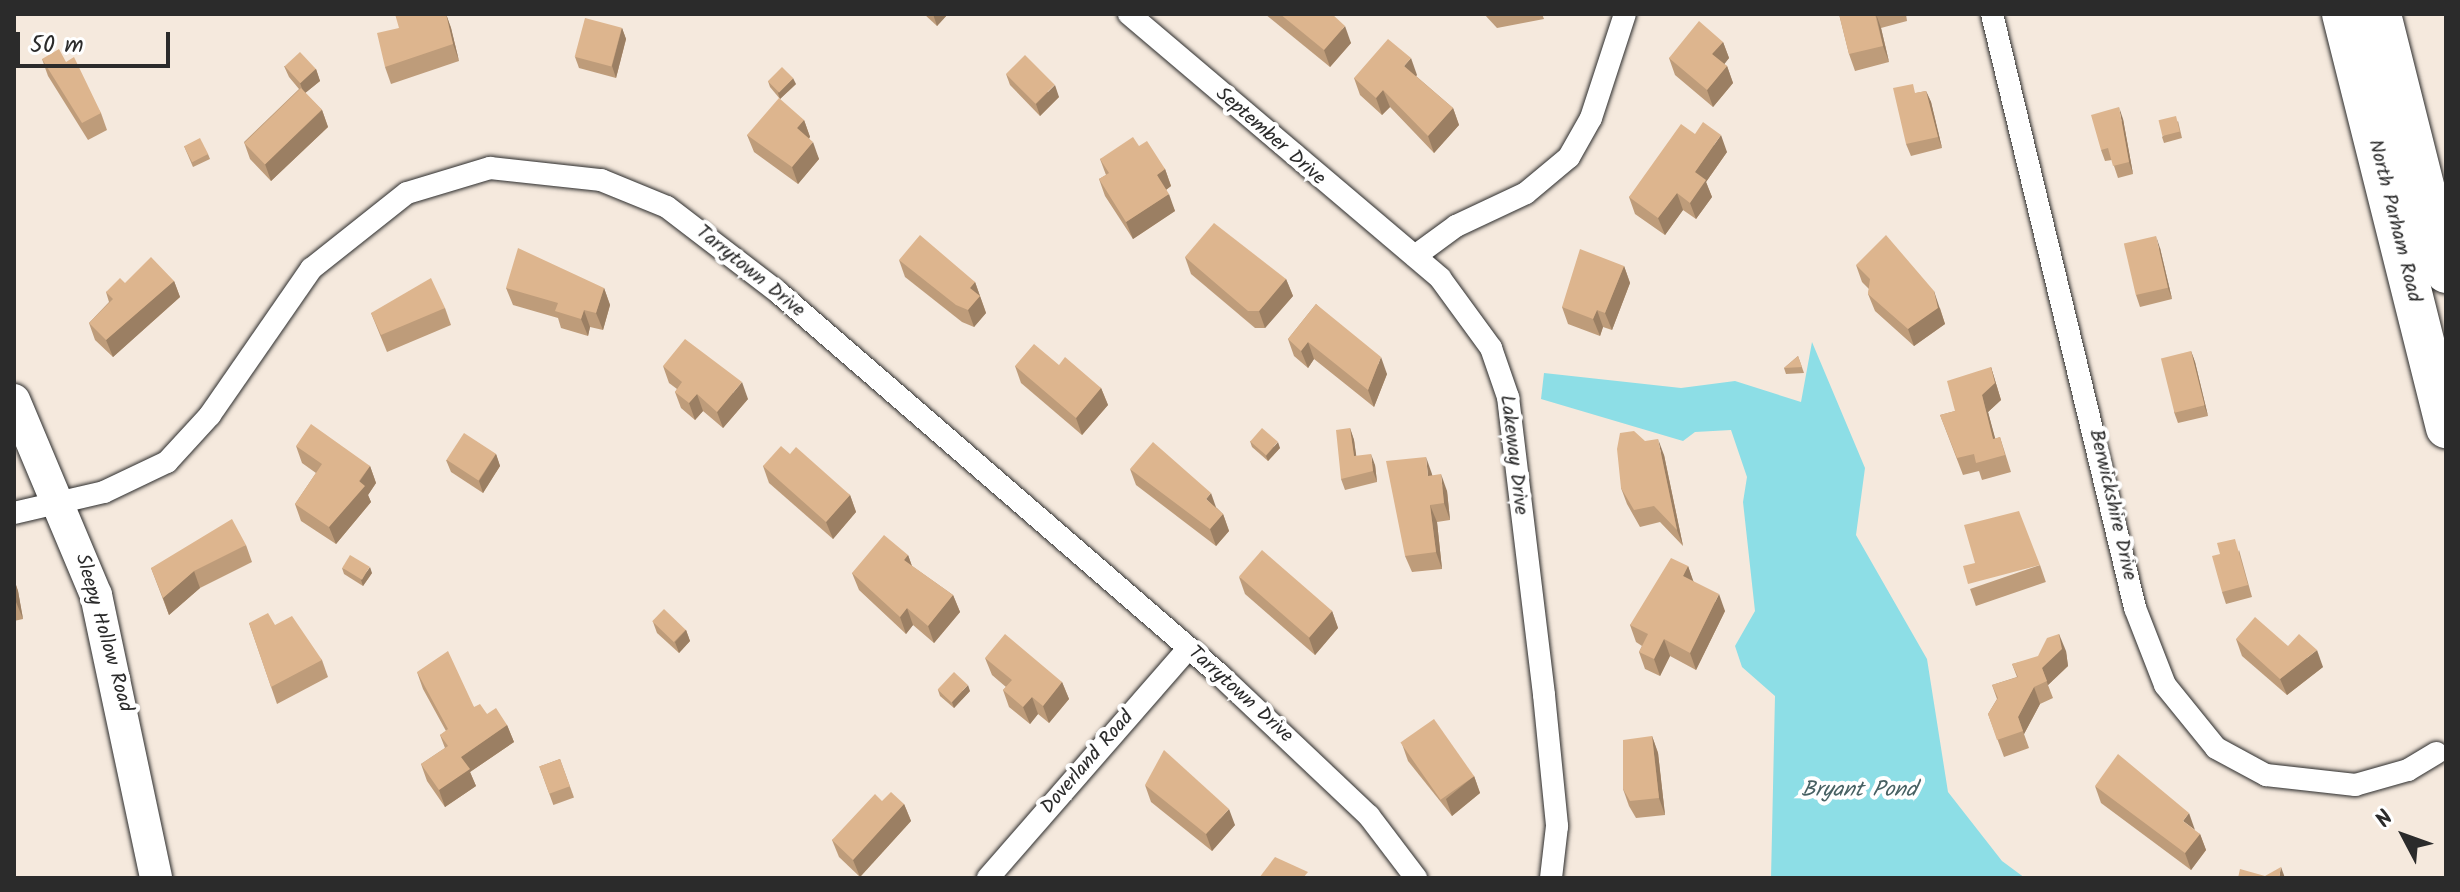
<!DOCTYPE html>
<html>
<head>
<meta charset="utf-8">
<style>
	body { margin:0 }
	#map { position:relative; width:2460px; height:892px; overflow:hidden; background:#f5e9dd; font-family:Kalam,sans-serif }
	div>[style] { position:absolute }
	.water>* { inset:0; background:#8ddee6 }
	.roads { filter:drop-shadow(0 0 2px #2b2b2b) drop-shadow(0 0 2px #2b2b2b) }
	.street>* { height:22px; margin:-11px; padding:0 11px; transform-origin:11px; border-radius:11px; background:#fff }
	.secondary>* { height:32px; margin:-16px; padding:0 16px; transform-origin:16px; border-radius:16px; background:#fff }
	.highway>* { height:40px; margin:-20px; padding:0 20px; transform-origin:20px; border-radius:20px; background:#fff }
	.wall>* { inset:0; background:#be9c7a; transform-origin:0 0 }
	.shaded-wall>* { inset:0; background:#9b7f63 }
	.building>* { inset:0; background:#ddb58e; transform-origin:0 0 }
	span { translate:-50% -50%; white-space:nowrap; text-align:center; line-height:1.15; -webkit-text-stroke:8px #fff; paint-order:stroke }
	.street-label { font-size:20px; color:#2b2b2b }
	.water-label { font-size:22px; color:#486163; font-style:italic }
	.frame { position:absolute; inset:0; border:16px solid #2b2b2b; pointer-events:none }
	.north { position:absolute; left:2364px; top:796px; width:80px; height:80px; -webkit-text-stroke:6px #fff; paint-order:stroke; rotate:311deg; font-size:22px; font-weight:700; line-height:32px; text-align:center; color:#2b2b2b }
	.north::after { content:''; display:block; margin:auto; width:28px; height:36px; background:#2b2b2b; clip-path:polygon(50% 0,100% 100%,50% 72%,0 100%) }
	.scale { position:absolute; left:16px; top:32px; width:154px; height:36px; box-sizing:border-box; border:4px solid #2b2b2b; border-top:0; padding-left:10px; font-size:24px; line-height:28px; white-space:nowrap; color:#2b2b2b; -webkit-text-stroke:6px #fff; paint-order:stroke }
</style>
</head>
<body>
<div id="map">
	<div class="water">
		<i style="clip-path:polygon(1812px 342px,1865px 468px,1856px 535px,1927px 659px,1948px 792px,2002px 861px,2025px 878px,1771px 878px,1775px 696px,1742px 667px,1735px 646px,1755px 611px,1743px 502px,1747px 477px,1731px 430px,1695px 432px,1683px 441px,1541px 399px,1544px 373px,1681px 388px,1735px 381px,1801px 402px)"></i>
	</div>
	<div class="roads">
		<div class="street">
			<i style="left:1129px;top:14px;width:408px;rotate:40.3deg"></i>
			<i style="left:1440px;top:278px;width:87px;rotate:53.9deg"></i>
			<i style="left:1491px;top:348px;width:52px;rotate:70.9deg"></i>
			<i style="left:1508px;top:397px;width:300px;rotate:83.1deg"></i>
			<i style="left:1544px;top:695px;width:132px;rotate:84.3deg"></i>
			<i style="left:1557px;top:826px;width:52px;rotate:96.6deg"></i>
			<i style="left:1992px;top:14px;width:611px;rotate:76.46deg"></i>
			<i style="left:2135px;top:608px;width:83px;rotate:68.7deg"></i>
			<i style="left:2165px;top:685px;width:81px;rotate:51deg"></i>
			<i style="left:2216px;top:748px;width:57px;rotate:28.4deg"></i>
			<i style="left:2266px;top:775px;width:90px;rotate:6.4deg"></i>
			<i style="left:2355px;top:785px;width:55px;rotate:-15.8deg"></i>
			<i style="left:2408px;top:770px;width:33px;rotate:-31deg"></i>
			<i style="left:1415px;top:256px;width:51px;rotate:-36.2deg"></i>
			<i style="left:1456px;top:226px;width:77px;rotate:-25.2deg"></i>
			<i style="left:1526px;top:193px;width:56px;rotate:-39.9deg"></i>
			<i style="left:1569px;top:157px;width:45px;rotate:-60.6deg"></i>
			<i style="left:1591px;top:118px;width:109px;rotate:-71.9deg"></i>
			<i style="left:14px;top:513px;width:92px;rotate:-13.1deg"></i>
			<i style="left:104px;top:492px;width:70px;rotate:-25.5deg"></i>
			<i style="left:167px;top:462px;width:64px;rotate:-47.5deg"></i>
			<i style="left:210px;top:415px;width:178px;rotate:-55.3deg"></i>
			<i style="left:311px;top:269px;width:122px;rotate:-38.4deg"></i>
			<i style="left:407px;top:193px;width:87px;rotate:-16.8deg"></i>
			<i style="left:490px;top:168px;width:112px;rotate:6.2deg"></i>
			<i style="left:601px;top:180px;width:71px;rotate:22.2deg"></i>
			<i style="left:667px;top:207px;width:141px;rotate:37.5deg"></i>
			<i style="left:779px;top:293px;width:583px;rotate:40.9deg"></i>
			<i style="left:1220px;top:675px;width:205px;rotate:43.4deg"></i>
			<i style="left:1369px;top:816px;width:78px;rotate:52.8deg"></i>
			<i style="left:988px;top:878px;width:304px;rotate:-48.9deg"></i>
		</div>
		<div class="secondary">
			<i style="left:14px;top:400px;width:212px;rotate:67.2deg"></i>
			<i style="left:96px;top:595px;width:289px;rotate:78deg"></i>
		</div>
		<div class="highway">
			<i style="left:2342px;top:14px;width:427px;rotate:75.9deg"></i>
			<i style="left:2381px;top:14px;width:267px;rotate:75.9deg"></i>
		</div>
	</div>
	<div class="wall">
		<i style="clip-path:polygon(446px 14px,451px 28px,459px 61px,391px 84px,385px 67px,399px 28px)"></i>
		<i style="clip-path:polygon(924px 14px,948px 14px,937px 26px)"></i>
		<i style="clip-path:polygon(1265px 14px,1332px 14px,1351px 43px,1330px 67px)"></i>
		<i style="clip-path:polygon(1484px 14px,1542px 14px,1544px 19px,1497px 28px)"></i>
		<i style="clip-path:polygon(1839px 14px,1906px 14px,1907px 21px,1881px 28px,1889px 62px,1855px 71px,1849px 54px)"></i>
		<i style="clip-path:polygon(622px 28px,626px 39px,616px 78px,579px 68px,575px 57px)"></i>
		<i style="clip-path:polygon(1723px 42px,1729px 58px,1724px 64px,1727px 66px,1733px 83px,1713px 107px,1675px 75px,1669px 58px)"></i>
		<i style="clip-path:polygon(42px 59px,66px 62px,101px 113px,107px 130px,88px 140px,48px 76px)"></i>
		<i style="clip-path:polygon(284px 66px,316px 69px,320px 81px,305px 93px,322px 110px,328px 127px,271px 181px,250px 159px,244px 142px,299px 89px,289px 77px)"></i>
		<i style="clip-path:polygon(1006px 74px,1059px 97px,1040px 116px,1010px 85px)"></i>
		<i style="clip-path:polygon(1417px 75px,1416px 76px,1453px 108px,1459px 125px,1434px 153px,1390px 107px,1382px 115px,1360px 95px,1354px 78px)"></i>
		<i style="clip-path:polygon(768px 81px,796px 84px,780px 99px,770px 87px)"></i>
		<i style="clip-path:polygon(1926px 91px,1931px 102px,1942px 148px,1911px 156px,1906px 144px,1916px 93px)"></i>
		<i style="clip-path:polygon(2123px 119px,2133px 174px,2118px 178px,2112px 160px,2105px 161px,2101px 150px)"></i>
		<i style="clip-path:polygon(804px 120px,810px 137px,809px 138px,819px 159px,798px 184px,754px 152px,747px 135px)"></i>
		<i style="clip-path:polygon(2178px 121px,2182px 138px,2164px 143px,2162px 137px)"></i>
		<i style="clip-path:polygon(1695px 134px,1727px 152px,1706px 182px,1712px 197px,1696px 219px,1683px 210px,1665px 235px,1635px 214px,1629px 197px)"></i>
		<i style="clip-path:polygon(184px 146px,208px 154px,210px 159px,193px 167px)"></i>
		<i style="clip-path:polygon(1139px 146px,1165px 169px,1171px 186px,1166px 190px,1175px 211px,1133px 239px,1105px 196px,1099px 179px,1106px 175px,1100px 159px)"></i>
		<i style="clip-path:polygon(2160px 248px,2172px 299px,2140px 307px,2136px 295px)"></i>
		<i style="clip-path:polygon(1185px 257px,1286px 279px,1293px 296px,1265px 328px,1255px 328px,1191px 274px)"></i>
		<i style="clip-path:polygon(899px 260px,975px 282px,986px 313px,974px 327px,962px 322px,905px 277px)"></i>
		<i style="clip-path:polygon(1856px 265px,1940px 308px,1945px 324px,1914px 346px,1875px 311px,1868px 294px,1869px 289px,1862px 282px)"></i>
		<i style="clip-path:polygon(1624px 266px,1630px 283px,1612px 330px,1603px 327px,1600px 336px,1568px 324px,1562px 307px)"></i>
		<i style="clip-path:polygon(174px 281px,180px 297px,113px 357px,95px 340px,89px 323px,109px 302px,106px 292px,125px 283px)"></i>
		<i style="clip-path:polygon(506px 288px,604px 288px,610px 305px,603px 330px,590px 327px,588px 336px,561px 328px,558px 318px,513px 305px)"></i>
		<i style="clip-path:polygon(1316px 304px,1387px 374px,1374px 407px,1314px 359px,1308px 368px,1294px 356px,1288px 339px)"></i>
		<i style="clip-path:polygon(445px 308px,451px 325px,387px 352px,371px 313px)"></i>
		<i style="clip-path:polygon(2191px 351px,2195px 362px,2208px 416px,2178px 423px,2174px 412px)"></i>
		<i style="clip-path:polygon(1798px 356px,1804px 373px,1786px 374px,1784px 368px)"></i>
		<i style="clip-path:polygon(1059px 365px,1101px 388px,1108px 405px,1082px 435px,1021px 383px,1015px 366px)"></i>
		<i style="clip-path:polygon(663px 366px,748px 399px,723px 428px,703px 411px,695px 420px,681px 408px,675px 392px,677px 389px,669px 383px)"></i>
		<i style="clip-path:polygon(1991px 367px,2001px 400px,1988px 412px,1995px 439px,2000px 437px,2011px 472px,1982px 480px,1979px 471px,1963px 475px,1940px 415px,1955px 411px)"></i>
		<i style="clip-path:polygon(1350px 428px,1354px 440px,1356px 456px,1375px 465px,1377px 482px,1345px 490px,1341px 479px)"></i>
		<i style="clip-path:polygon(1250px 441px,1280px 448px,1268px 461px,1252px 447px)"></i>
		<i style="clip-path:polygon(1645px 441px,1664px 455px,1683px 546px,1660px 522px,1640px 527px,1627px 504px,1621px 488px)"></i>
		<i style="clip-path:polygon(296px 446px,370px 466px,376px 483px,368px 495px,371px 502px,336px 544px,301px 521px,295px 504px,316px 473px,302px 463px)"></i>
		<i style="clip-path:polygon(496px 454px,500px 466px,483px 493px,451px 472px,446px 460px)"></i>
		<i style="clip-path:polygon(790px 454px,850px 495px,856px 512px,833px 539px,769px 483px,763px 466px)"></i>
		<i style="clip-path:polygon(1130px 469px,1217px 508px,1223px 514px,1229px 531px,1216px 546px,1136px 485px)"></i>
		<i style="clip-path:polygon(1432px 475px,1447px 491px,1450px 520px,1437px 522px,1442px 569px,1412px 572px,1405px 556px)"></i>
		<i style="clip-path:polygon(246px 545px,252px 562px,200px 588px,169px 615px,151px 568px)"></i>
		<i style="clip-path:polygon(2239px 550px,2252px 597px,2226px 604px,2222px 592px)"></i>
		<i style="clip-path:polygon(908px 555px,912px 566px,953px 595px,960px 612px,934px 643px,913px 625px,906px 634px,859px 590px,852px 573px)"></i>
		<i style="left:2040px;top:565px;width:18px;height:74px;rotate:71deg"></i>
		<i style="clip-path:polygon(1688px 566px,1693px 581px,1725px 611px,1696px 670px,1670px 656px,1660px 676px,1645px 669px,1639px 652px,1642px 646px,1636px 642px,1630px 625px)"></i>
		<i style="clip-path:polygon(342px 568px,372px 573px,363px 586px,344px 574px)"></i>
		<i style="clip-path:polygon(1239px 577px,1332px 611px,1338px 628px,1315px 655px,1245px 594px)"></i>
		<i style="clip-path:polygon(14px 579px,18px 591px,23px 619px,14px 621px)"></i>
		<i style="clip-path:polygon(653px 622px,686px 630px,690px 641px,679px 653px,657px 633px)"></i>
		<i style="clip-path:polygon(249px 623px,275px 625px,322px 660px,328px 677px,277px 704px)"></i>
		<i style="clip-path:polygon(2236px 639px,2288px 646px,2323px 667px,2287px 695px,2242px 656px)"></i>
		<i style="clip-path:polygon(2066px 651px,2068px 666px,2048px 685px,2053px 698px,2040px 704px,2024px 734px,2029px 748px,2004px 757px,1988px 714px,1997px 699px,1992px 685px,2017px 677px,2012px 664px)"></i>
		<i style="clip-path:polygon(985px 658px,1062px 682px,1069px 699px,1049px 723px,1038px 714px,1030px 724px,1009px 707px,1003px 690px,1006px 687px,992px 675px)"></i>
		<i style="clip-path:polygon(417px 672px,474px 707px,507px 725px,514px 742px,470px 772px,476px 786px,445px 807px,427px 781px,421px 764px,445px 748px,440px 735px,446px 731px,423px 689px)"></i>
		<i style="clip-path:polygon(938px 690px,970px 691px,954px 708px,940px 696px)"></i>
		<i style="clip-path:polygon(1652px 736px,1658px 753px,1665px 815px,1636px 818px,1629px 806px,1623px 789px)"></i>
		<i style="clip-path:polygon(1402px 744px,1474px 776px,1480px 793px,1452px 816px,1408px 761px)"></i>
		<i style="left:560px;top:759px;width:41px;height:22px;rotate:70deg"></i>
		<i style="clip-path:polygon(1145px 785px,1235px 825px,1212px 851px,1151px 802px)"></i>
		<i style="clip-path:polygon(2095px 786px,2200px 834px,2206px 850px,2191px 870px,2101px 803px)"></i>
		<i style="clip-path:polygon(882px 801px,904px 804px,911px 821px,860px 877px,839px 857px,832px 840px)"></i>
	</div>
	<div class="shaded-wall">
		<i style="clip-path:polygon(446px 14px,451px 28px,459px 61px,453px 44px)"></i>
		<i style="clip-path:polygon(933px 14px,948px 14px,937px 26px)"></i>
		<i style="clip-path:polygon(1876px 14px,1881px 28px,1889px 62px,1883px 46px)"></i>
		<i style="clip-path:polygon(1345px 26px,1351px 43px,1330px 67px,1324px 50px)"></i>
		<i style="clip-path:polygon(622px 28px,626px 39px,616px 78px,612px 66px)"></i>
		<i style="clip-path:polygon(1723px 42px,1729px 58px,1719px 71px,1712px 54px)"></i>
		<i style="clip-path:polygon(1411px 58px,1417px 75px,1410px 82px,1404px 66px)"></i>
		<i style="clip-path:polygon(1727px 66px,1733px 83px,1713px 107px,1707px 90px)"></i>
		<i style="clip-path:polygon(316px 69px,320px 81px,304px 94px,300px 83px)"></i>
		<i style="clip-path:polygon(793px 78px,796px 84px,780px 99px,778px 93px)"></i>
		<i style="clip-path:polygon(1055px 85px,1059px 97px,1040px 116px,1036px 104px)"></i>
		<i style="clip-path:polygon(1383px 90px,1390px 107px,1382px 115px,1376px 98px)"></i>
		<i style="clip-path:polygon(1926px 91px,1931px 102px,1942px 148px,1938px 137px)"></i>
		<i style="clip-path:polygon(2119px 107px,2123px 119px,2133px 174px,2129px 162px)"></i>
		<i style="clip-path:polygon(1453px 108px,1459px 125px,1434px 153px,1428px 136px)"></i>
		<i style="clip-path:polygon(322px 110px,328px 127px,271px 181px,265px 164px)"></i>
		<i style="clip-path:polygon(804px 120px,810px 137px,803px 145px,797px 128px)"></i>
		<i style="clip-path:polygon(1721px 135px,1727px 152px,1706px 182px,1712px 197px,1696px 219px,1690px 203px,1695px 172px)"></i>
		<i style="clip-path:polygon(813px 142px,819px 159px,798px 184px,792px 167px)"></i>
		<i style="clip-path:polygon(1165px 169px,1171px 186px,1163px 192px,1157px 175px)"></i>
		<i style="clip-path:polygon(1677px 193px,1683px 210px,1665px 235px,1658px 218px)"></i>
		<i style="clip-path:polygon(1169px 194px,1175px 211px,1133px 239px,1126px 222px)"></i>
		<i style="clip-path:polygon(2156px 236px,2160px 248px,2172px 299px,2168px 288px)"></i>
		<i style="clip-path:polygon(1624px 266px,1630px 283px,1612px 330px,1605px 313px)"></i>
		<i style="clip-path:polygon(1286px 279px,1293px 296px,1265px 328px,1259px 311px)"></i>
		<i style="clip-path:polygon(174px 281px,180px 297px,113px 357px,106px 340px)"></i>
		<i style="clip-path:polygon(975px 282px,986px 313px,974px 327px,968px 310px,970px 288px)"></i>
		<i style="clip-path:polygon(604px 288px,610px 305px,603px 330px,596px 313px)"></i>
		<i style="clip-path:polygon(1934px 291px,1945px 324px,1914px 346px,1908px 329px)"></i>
		<i style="clip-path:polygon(584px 310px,590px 327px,588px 336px,581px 319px)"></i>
		<i style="clip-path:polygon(1597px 310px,1603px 327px,1600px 336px,1593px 319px)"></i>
		<i style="clip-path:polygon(1308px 342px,1314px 359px,1308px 368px,1301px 351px)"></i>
		<i style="clip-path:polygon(2191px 351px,2195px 362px,2208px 416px,2204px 405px)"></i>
		<i style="clip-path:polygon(1381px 357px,1387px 374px,1374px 407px,1368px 390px)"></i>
		<i style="clip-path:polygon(1991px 367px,2001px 400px,1988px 412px,2000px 456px,1993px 439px,1982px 395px)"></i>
		<i style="clip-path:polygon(742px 382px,748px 399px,723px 428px,717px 412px)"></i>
		<i style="clip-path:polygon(1101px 388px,1108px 405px,1082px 435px,1076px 418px)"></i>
		<i style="clip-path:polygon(697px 394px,703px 411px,695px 420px,689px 403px)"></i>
		<i style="clip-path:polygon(1350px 428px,1354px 440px,1358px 468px,1354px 456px)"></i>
		<i style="clip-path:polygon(1658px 439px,1664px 455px,1683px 546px,1677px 530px)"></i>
		<i style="clip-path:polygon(1278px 442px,1280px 448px,1268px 461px,1266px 456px)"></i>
		<i style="clip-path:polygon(496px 454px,500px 466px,483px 493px,479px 481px)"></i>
		<i style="clip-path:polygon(1371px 454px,1375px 465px,1377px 482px,1373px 471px)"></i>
		<i style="clip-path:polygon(1426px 457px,1432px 474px,1434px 493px,1428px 476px)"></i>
		<i style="clip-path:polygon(370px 466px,376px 483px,368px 495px,371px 502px,336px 544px,329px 527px)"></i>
		<i style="clip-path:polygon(1441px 474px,1447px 491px,1450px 520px,1444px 503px)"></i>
		<i style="clip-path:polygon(1211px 493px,1217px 510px,1206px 499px)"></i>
		<i style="clip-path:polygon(850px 495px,856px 512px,833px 539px,826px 522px)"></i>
		<i style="clip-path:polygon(1430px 505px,1437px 522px,1442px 569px,1436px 552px)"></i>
		<i style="clip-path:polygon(1223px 514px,1229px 531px,1216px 546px,1210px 529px)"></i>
		<i style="clip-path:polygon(908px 555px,914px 572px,904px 560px)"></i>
		<i style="clip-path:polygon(1688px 566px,1694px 583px,1683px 576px)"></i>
		<i style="clip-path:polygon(370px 567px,372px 573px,363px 586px,361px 580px)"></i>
		<i style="clip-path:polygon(194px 571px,200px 588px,169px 615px,163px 598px)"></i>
		<i style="clip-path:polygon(14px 579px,18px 591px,23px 619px,16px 602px)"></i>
		<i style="clip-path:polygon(1719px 594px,1725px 611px,1696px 670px,1690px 653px)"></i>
		<i style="clip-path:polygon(953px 595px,960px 612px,934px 643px,928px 626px)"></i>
		<i style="clip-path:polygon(907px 608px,913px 625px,906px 634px,900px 617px)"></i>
		<i style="clip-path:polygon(1332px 611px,1338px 628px,1315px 655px,1309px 638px)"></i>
		<i style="clip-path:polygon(686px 630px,690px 641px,679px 653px,675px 642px)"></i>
		<i style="clip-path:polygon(2059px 634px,2066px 651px,2068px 666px,2048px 685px,2042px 668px)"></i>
		<i style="clip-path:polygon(1664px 639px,1670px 656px,1660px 676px,1654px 659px)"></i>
		<i style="clip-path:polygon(2317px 650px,2323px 667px,2287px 695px,2280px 679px)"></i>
		<i style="clip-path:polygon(1062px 682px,1069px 699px,1049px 723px,1043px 706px)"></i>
		<i style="clip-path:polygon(968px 685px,970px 691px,954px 708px,952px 702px)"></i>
		<i style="clip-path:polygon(2034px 687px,2040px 704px,2024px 734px,2018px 717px)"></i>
		<i style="clip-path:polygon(1032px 697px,1038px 714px,1030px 724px,1023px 707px)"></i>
		<i style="clip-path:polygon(507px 725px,514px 742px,470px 772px,476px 786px,445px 807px,439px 790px,461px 757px)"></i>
		<i style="clip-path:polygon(1652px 736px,1658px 753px,1665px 815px,1659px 798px)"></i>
		<i style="clip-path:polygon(1474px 776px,1480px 793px,1452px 816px,1446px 799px)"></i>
		<i style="clip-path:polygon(904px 804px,911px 821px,860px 877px,853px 860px)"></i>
		<i style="clip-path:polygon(1229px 809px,1235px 825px,1212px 851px,1206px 834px)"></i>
		<i style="clip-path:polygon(2189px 813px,2195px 830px,2183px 821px)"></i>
		<i style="clip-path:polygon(2200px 834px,2206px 850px,2191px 870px,2185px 853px)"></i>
		<i style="clip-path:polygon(2281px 867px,2285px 878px,2279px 878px)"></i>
	</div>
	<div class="building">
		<i style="clip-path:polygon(395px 14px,446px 14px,453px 44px,385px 67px,377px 33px,399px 28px)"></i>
		<i style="clip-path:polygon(1280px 14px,1332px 14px,1345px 26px,1324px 50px)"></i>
		<i style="clip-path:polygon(1839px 14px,1875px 14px,1883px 46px,1849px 54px)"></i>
		<i style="left:585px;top:18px;width:38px;height:40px;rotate:15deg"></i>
		<i style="clip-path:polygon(1699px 21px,1723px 42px,1712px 54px,1727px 66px,1707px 90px,1669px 58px)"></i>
		<i style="clip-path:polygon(1388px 39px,1411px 58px,1404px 66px,1453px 108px,1428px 136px,1383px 90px,1376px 98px,1354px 78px)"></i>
		<i style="clip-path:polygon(59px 49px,66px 62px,74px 57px,101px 113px,82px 123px,42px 59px)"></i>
		<i style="left:300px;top:52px;width:23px;height:21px;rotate:47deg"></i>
		<i style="left:1025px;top:55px;width:42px;height:27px;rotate:45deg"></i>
		<i style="left:782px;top:67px;width:16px;height:20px;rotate:45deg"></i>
		<i style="clip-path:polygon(1913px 84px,1915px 93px,1926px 91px,1938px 137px,1906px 144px,1893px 88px)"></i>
		<i style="left:301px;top:88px;width:30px;height:79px;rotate:46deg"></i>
		<i style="clip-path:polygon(779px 98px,804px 120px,797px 128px,813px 142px,792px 167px,747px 135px)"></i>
		<i style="clip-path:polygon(2119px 107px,2129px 162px,2113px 166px,2108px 148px,2101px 150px,2091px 115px)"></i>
		<i style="left:2176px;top:116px;width:16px;height:18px;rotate:76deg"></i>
		<i style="clip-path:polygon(1703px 122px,1721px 135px,1695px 172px,1706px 180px,1690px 203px,1677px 193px,1658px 218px,1629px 197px,1681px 124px,1695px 134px)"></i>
		<i style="clip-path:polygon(1133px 137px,1139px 146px,1147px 141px,1165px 169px,1157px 175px,1169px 194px,1126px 222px,1099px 179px,1109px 173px,1100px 159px)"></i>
		<i style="left:200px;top:138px;width:18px;height:18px;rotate:63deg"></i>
		<i style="clip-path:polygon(1214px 223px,1286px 279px,1259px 311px,1248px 311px,1185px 257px)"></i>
		<i style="clip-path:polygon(920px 235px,975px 282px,970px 288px,980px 296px,968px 310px,956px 305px,899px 260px)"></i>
		<i style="clip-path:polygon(1886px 235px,1934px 291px,1938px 308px,1908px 329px,1868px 294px,1870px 279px,1856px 265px)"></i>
		<i style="left:2156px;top:236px;width:53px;height:33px;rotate:77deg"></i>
		<i style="clip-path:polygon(518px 248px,604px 288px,596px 313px,584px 310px,581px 319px,555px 311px,558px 303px,506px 288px)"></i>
		<i style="clip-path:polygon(1580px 249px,1624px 266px,1605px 313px,1597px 310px,1593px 319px,1562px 307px)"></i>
		<i style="clip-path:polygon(151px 257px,174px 281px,106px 340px,89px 323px,113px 299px,106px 292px,120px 278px,125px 283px)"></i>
		<i style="clip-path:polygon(431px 278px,445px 308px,381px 335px,371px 313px)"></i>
		<i style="clip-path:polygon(1316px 304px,1381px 357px,1368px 390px,1308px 342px,1301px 351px,1288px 339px)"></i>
		<i style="clip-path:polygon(685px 339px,742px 382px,717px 412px,697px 394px,689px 403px,675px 392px,682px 382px,663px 366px)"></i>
		<i style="clip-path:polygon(1034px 344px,1059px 365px,1065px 357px,1101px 388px,1076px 418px,1015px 366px)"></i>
		<i style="left:2191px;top:351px;width:56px;height:31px;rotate:76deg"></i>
		<i style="clip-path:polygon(1798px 356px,1802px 367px,1784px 368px)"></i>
		<i style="clip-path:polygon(1991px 367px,1995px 383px,1982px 395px,1993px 439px,2000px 437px,2005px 455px,1976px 463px,1974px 454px,1957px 458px,1940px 415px,1955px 411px,1947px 381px)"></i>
		<i style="clip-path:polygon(311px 424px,370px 466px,359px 481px,365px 486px,329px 527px,295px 504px,322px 464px,296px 446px)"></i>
		<i style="left:1262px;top:428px;width:21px;height:18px;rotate:41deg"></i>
		<i style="clip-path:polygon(1350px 428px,1354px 456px,1371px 454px,1373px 471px,1341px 479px,1336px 430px)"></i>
		<i style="clip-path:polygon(1634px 431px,1645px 441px,1658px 439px,1677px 530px,1654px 506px,1634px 510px,1621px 488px,1617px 449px,1620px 433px)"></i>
		<i style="left:464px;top:433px;width:38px;height:32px;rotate:33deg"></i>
		<i style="clip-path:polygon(1153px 442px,1211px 493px,1206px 499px,1223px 514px,1210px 529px,1130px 469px)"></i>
		<i style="clip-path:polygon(781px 446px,790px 454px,796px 447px,850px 495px,826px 522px,763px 466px)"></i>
		<i style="clip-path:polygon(1426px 457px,1428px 476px,1441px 474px,1444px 503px,1430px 505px,1436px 552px,1405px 556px,1386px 461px)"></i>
		<i style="clip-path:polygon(2019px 511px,2040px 565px,1968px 584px,1963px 566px,1975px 563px,1964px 525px)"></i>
		<i style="clip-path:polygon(232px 519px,246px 545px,194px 571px,163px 598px,151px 568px)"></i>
		<i style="clip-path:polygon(884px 535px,908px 555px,904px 560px,953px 595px,928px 626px,907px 608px,900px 617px,852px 573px)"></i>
		<i style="clip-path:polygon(2235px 539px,2248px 585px,2222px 592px,2212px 556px,2220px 554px,2217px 543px)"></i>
		<i style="left:1262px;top:550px;width:93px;height:35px;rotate:41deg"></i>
		<i style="left:350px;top:555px;width:23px;height:15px;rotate:31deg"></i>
		<i style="clip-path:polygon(1671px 558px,1688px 566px,1683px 576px,1719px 594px,1690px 653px,1664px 639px,1654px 659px,1639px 652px,1648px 634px,1630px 625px)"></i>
		<i style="clip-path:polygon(14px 586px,16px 602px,14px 603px)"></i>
		<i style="left:664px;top:609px;width:30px;height:17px;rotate:44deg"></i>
		<i style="clip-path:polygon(268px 613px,275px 625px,292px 616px,322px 660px,271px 687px,249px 623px)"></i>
		<i style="clip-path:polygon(2255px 617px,2288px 646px,2299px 634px,2317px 650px,2280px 679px,2236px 639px)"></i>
		<i style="clip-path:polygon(1005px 634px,1062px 682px,1043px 706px,1032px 697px,1023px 707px,1003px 690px,1012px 680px,985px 658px)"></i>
		<i style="clip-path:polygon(2059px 634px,2062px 649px,2042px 668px,2047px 681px,2034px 687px,2018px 717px,2023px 731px,1997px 740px,1988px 714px,1998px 698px,1992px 685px,2018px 677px,2012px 664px,2038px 656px,2047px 638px)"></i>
		<i style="clip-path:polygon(448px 651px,474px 707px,480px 704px,487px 714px,496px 708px,507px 725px,461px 757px,470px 769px,439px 790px,421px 764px,448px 746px,440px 735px,448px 729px,417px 672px)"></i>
		<i style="left:954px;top:672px;width:19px;height:24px;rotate:43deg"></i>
		<i style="left:1434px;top:719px;width:70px;height:41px;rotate:55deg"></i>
		<i style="clip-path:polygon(1652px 736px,1659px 798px,1630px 801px,1623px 789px,1623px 740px)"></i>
		<i style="clip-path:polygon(1164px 750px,1229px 809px,1206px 834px,1145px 785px)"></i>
		<i style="clip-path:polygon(2118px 754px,2189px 813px,2183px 821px,2200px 834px,2185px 853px,2095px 786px)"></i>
		<i style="left:560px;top:759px;width:29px;height:22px;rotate:70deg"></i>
		<i style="clip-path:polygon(891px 792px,904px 804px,853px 860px,832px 840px,875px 794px,882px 801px)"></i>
		<i style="clip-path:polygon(1275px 857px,1308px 872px,1303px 878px,1259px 878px)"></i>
		<i style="clip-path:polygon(2281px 867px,2279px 878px,2238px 878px,2240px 869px,2265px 876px)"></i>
	</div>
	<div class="street-label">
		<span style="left:1270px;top:137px;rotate:41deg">September Drive</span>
		<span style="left:2394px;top:221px;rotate:76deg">North Parham Road</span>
		<span style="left:750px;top:272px;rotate:39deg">Tarrytown Drive</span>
		<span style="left:1513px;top:455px;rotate:83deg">Lakeway Drive</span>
		<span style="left:2112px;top:505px;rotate:77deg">Berwickshire Drive</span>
		<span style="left:103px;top:633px;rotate:74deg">Sleepy Hollow Road</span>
		<span style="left:1240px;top:695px;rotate:42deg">Tarrytown Drive</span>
		<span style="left:1088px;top:763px;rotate:-49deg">Doverland Road</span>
	</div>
	<div class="water-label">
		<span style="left:1859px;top:791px">Bryant Pond</span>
	</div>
	<div class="frame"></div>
	<div class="north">N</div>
	<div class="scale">50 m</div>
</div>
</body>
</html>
